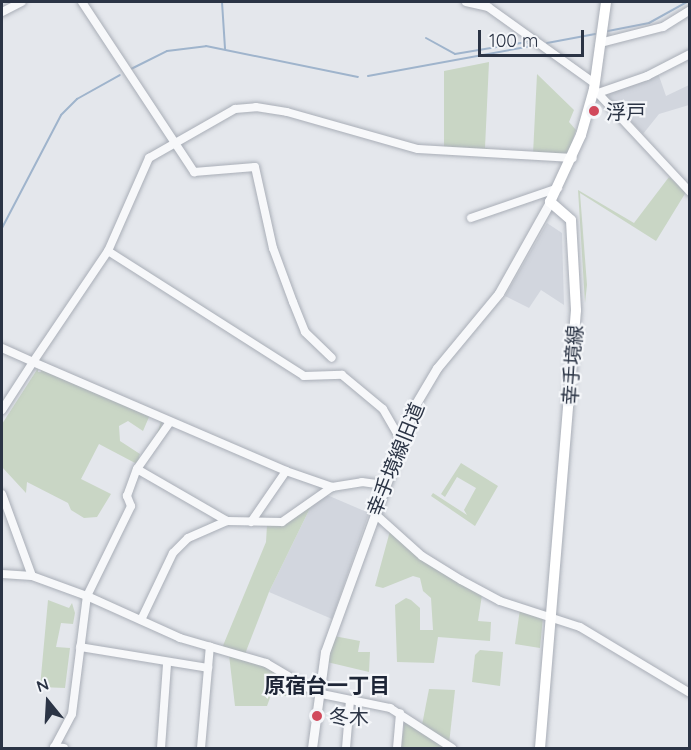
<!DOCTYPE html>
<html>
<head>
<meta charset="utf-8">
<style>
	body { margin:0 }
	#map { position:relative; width:691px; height:750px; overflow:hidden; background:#e4e7ec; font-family:Quicksand,"Noto Sans JP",sans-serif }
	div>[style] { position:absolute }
	.built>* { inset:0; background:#d2d6de }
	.green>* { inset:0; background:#c9d6c5 }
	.stream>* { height:2px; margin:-1px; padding:0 1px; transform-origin:1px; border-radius:1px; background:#9fb4cc }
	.roads { filter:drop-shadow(0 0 2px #a9aeb7) drop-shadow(0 0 2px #a9aeb7) }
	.minor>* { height:8px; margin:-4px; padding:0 4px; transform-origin:4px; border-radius:4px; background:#f7f8fa }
	.tertiary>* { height:9px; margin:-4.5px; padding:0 4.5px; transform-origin:4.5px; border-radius:4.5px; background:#f7f8fa }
	.secondary>* { height:10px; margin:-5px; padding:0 5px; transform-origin:5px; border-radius:5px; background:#fff }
	.dots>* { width:16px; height:16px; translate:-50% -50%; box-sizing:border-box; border:3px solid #f4f6f9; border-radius:50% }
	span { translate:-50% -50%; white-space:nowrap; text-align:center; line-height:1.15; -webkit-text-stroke:4.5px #f4f6f9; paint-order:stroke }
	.poi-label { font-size:20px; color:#2b3445 }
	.left { translate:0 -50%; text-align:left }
	.street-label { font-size:20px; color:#2b3445 }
	.neighbourhood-label { font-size:21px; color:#1d2536; font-weight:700 }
	.frame { position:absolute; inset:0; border:3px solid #2b3445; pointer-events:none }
	.north { position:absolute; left:18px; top:672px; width:60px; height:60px; -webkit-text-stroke:4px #f4f6f9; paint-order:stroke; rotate:342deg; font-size:16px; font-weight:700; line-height:24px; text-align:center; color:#2b3445 }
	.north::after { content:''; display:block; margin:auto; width:21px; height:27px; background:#2b3445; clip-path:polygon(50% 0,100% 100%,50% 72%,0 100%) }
	.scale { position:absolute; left:478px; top:30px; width:106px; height:27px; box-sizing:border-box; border:3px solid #2b3445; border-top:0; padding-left:8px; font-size:18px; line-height:21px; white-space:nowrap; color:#2b3445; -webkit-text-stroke:4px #f4f6f9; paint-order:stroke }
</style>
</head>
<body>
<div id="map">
	<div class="built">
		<i style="clip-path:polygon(658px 73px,666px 96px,689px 85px,689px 105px,659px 114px,643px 134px,609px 98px,608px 91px)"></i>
		<i style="clip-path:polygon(547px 223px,562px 233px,564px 305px,541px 290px,529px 308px,505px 296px)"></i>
		<i style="clip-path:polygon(327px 495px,369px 513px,332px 619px,269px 592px,312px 504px)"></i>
	</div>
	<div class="green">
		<i style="clip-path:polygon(489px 62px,485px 148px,495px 150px,444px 148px,444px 71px)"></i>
		<i style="clip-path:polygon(537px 74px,574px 110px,569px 122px,576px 130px,568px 154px,533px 154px)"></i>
		<i style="clip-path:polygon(669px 177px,686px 192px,656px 241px,580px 193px,587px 285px,585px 303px,578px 190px,634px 223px)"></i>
		<i style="clip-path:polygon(40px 366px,126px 402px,155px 416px,162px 422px,161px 429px,156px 436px,161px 422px,154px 417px,149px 417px,143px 431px,128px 421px,119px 426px,120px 441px,140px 454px,137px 464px,99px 444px,81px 479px,111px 494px,97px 517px,84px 518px,71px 510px,68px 503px,27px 482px,26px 493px,2px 467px,2px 424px,38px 368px,38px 372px,41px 372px)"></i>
		<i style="clip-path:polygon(461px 463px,498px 486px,475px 526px,431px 496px,433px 493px,467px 515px,464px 510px,476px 488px,457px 477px,445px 497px,441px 494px)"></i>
		<i style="clip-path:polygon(312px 504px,269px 592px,245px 654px,222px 648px,266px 542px,267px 525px,276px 526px,293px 518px)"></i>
		<i style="clip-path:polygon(390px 531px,416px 556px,482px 595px,478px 621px,491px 622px,490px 641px,438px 637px,434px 663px,397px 662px,395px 605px,406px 598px,411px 600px,420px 608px,420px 630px,433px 630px,431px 598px,423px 591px,420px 578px,413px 576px,383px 588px,375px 586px)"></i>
		<i style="clip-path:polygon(48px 600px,69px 608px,72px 603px,75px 613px,73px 624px,61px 623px,56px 647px,70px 648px,65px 688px,40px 687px)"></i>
		<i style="clip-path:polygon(520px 609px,543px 617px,540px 648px,515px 644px)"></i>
		<i style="clip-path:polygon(334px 636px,360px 641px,358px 652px,370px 652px,369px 672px,327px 662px)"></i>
		<i style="clip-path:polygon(480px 650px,503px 652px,500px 686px,472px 682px,475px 655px)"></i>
		<i style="clip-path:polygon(229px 655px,265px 665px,308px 691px,305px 697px,271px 695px,267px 706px,235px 706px)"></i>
		<i style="clip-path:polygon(429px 689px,455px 690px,449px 744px,422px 725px)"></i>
		<i style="clip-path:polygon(405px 719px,440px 745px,446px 748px,401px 748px)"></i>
	</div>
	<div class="stream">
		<i style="left:222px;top:2px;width:47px;rotate:86.3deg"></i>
		<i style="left:608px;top:31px;width:42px;rotate:-11deg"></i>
		<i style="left:649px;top:23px;width:43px;rotate:-28.9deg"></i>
		<i style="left:426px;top:38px;width:33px;rotate:29deg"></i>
		<i style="left:455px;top:54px;width:73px;rotate:-9.5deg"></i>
		<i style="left:527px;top:42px;width:6px;rotate:45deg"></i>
		<i style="left:547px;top:43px;width:49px;rotate:-10.6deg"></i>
		<i style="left:131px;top:69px;width:40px;rotate:-26.6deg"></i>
		<i style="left:167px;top:51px;width:39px;rotate:-7deg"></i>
		<i style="left:206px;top:46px;width:155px;rotate:11.5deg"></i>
		<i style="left:368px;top:76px;width:166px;rotate:-10.4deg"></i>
		<i style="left:2px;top:228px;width:127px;rotate:-62.4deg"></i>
		<i style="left:61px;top:115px;width:23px;rotate:-45deg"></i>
		<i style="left:77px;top:99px;width:49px;rotate:-29.2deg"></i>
	</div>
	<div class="roads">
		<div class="minor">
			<i style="left:82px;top:2px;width:204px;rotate:56.6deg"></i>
			<i style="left:194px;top:172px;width:61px;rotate:-4.7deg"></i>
			<i style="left:255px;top:167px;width:83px;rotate:77.5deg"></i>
			<i style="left:273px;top:248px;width:58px;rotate:69.7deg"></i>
			<i style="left:293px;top:302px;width:32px;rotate:68deg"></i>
			<i style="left:305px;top:332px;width:37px;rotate:44deg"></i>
			<i style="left:466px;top:2px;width:23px;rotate:13deg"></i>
			<i style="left:488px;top:7px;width:130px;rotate:35.6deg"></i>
			<i style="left:2px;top:12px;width:22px;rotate:-27deg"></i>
			<i style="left:600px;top:43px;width:65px;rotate:-14.3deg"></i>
			<i style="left:663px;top:27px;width:32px;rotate:-32deg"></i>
			<i style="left:594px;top:89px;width:141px;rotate:47deg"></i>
			<i style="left:598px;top:93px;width:52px;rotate:-19.1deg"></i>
			<i style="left:647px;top:76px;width:48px;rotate:-27.1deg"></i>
			<i style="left:471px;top:218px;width:92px;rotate:-19deg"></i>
			<i style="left:108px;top:251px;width:232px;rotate:32.5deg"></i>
			<i style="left:304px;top:376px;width:38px;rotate:-2deg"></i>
			<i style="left:342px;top:375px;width:53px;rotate:39.7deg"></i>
			<i style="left:383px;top:409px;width:36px;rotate:60deg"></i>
			<i style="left:2px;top:348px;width:34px;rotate:24deg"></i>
			<i style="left:33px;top:362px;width:134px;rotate:-56deg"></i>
			<i style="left:108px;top:251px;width:102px;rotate:-66.2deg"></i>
			<i style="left:149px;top:158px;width:99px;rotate:-29.7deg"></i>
			<i style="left:235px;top:109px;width:21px;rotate:-5deg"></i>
			<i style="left:256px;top:107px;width:31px;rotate:9deg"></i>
			<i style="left:287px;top:112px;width:136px;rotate:15.8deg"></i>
			<i style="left:418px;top:149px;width:155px;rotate:3.3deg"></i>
			<i style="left:2px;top:410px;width:57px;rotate:-57.1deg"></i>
			<i style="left:33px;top:362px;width:275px;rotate:23.3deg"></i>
			<i style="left:286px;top:471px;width:49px;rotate:19.2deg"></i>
			<i style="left:332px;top:487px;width:30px;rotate:-9deg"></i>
			<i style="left:362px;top:482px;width:22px;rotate:8deg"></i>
			<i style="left:170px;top:422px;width:57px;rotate:125.1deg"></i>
			<i style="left:137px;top:469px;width:104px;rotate:30deg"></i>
			<i style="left:2px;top:494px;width:87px;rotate:69.9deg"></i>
			<i style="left:374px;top:513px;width:64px;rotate:41.9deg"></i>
			<i style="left:422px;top:556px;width:46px;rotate:31.6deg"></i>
			<i style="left:461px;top:580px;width:44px;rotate:28.3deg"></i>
			<i style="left:500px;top:601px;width:84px;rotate:18deg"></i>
			<i style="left:580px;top:627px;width:128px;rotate:31deg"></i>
			<i style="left:251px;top:522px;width:62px;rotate:-55.5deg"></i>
			<i style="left:2px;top:574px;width:30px;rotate:4deg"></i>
			<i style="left:32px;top:576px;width:59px;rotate:20deg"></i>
			<i style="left:87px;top:596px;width:100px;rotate:-63.9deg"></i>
			<i style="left:131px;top:506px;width:11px;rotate:-112deg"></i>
			<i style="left:127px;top:496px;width:29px;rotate:-70deg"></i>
			<i style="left:141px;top:620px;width:74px;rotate:-64.5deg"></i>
			<i style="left:173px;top:553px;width:21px;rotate:-45deg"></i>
			<i style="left:188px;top:538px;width:43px;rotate:-23.6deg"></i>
			<i style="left:227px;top:521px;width:55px;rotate:1deg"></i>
			<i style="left:282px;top:522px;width:61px;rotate:-35deg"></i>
			<i style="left:80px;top:647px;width:130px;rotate:9.3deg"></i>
			<i style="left:54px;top:747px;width:10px;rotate:6deg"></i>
			<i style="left:54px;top:748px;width:38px;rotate:-62deg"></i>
			<i style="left:72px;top:714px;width:119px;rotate:-82.8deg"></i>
			<i style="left:87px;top:596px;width:102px;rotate:24.3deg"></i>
			<i style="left:180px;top:638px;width:90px;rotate:16.2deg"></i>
			<i style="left:266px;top:663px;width:59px;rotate:30.5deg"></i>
			<i style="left:317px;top:693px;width:75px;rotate:11.6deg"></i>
			<i style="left:390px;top:708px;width:74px;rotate:32.8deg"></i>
			<i style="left:161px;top:748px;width:84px;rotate:-85.9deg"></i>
			<i style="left:201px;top:748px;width:102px;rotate:-85deg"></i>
			<i style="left:346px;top:748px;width:48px;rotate:-85.2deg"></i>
			<i style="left:397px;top:748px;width:35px;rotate:-85deg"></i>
		</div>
		<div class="tertiary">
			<i style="left:312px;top:748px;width:97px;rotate:-82.3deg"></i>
			<i style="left:325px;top:652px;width:263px;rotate:-70deg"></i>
			<i style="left:415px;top:405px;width:43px;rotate:-59.3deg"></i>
			<i style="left:437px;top:368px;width:97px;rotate:-50.4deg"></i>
			<i style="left:499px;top:293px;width:104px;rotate:-60.7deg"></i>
		</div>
		<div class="secondary">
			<i style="left:540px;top:748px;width:439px;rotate:-85.3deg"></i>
			<i style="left:576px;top:310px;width:90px;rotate:-93.2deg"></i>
			<i style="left:571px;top:220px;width:28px;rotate:-139deg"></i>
			<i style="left:550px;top:202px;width:74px;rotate:-65.2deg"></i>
			<i style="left:581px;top:135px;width:48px;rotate:-74.2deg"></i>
			<i style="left:594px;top:89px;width:88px;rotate:-82.1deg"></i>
		</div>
	</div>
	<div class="dots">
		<i style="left:594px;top:111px;background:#d1495b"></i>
		<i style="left:317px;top:716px;background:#d1495b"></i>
	</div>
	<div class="poi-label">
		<span class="left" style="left:606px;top:111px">浮戸</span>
		<span class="left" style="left:329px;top:716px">冬木</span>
	</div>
	<div class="street-label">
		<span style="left:572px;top:365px;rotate:-86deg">幸手境線</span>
		<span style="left:395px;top:459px;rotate:-68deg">幸手境線旧道</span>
	</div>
	<div class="neighbourhood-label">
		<span style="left:327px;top:685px">原宿台一丁目</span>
	</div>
	<div class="frame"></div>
	<div class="north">N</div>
	<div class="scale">100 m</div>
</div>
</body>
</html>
